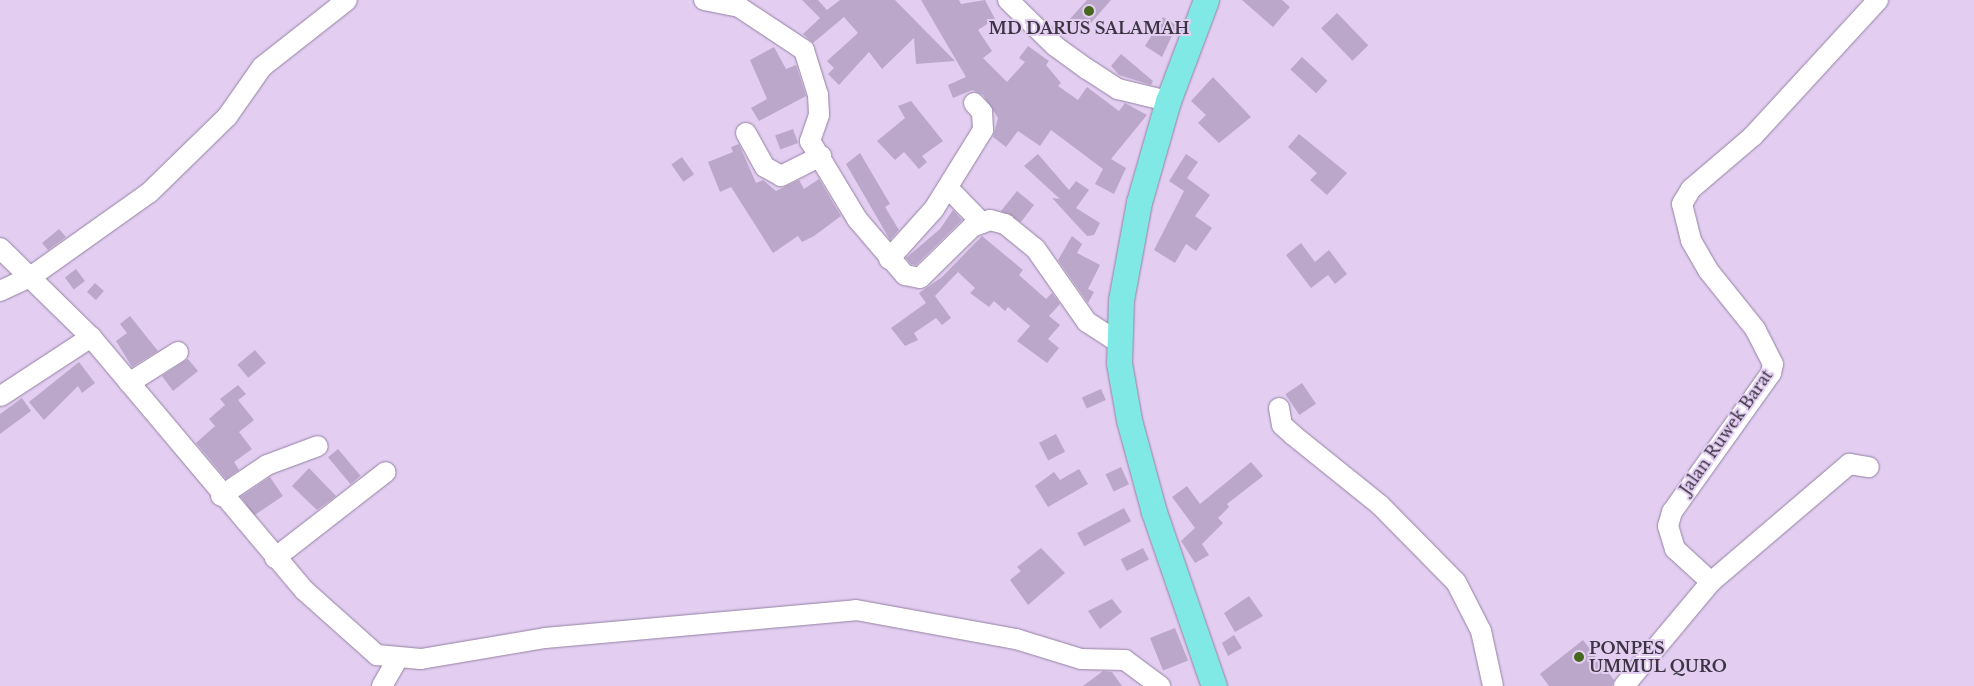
<!DOCTYPE html>
<html>
<head>
<meta charset="utf-8">
<style>
	body { margin:0 }
	#map { position:relative; width:1974px; height:686px; overflow:hidden; background:#e3cef2; font-family:"Libre Baskerville",serif }
	div>[style] { position:absolute }
	.building>* { inset:0; background:#bba7ca; transform-origin:0 0 }
	.roads { filter:drop-shadow(0 0 1px #9481a2) drop-shadow(0 0 1px #9481a2) }
	.minor>* { height:20px; margin:-10px; padding:0 10px; transform-origin:10px; border-radius:10px; background:#fff }
	.major>* { height:25px; margin:-12.5px; padding:0 12.5px; transform-origin:12.5px; border-radius:12.5px; background:#81e9e5 }
	.dots>* { width:14px; height:14px; translate:-50% -50%; box-sizing:border-box; border:2px solid #e3cef2; border-radius:50% }
	span { translate:-50% -50%; white-space:nowrap; text-align:center; line-height:1.15; -webkit-text-stroke:4px #e3cef2; paint-order:stroke }
	.poi-label { font-size:16px; color:#3d3544; font-weight:700 }
	.left { translate:0 -50%; text-align:left }
	.street-label { font-size:16px; color:#3d3544 }
</style>
</head>
<body>
<div id="map">
	<div class="building">
		<i style="clip-path:polygon(802px 0,818px 0,827px 10px,840px 0,895px 0,955px 61px,916px 64px,914px 38px,882px 69px,869px 52px,839px 85px,828px 74px,834px 68px,827px 61px,858px 33px,844px 17px,813px 43px,803px 34px,820px 18px)"></i>
		<i style="clip-path:polygon(921px 0,959px 0,961px 4px,985px 0,995px 19px,978px 30px,992px 51px,983px 58px,1007px 82px,1025px 62px,1019px 58px,1028px 46px,1049px 61px,1046px 65px,1061px 83px,1058px 86px,1078px 100px,1087px 87px,1119px 111px,1125px 103px,1147px 115px,1111px 159px,1126px 168px,1114px 194px,1095px 184px,1103px 169px,1051px 130px,1040px 146px,1018px 131px,1006px 147px,993px 137px,998px 118px,983px 95px,972px 90px,953px 98px,948px 85px,966px 77px)"></i>
		<i style="clip-path:polygon(1087px 0,1111px 0,1083px 32px,1069px 20px)"></i>
		<i style="clip-path:polygon(1242px 0,1282px 0,1290px 7px,1273px 27px)"></i>
		<i style="left:1337px;top:13px;width:45px;height:22px;rotate:46deg"></i>
		<i style="clip-path:polygon(1163px 17px,1177px 25px,1162px 57px,1145px 46px)"></i>
		<i style="clip-path:polygon(774px 47px,786px 69px,796px 65px,806px 96px,759px 121px,751px 108px,767px 99px,750px 60px)"></i>
		<i style="clip-path:polygon(1121px 54px,1153px 81px,1151px 85px,1119px 75px,1111px 66px)"></i>
		<i style="left:1302px;top:57px;width:35px;height:17px;rotate:43deg"></i>
		<i style="clip-path:polygon(1213px 77px,1251px 117px,1219px 143px,1198px 123px,1206px 115px,1191px 101px)"></i>
		<i style="clip-path:polygon(911px 101px,943px 141px,922px 156px,927px 162px,919px 169px,904px 152px,895px 160px,877px 141px,905px 118px,898px 106px)"></i>
		<i style="left:793px;top:129px;width:15px;height:19px;rotate:70deg"></i>
		<i style="clip-path:polygon(1299px 134px,1347px 173px,1327px 195px,1310px 180px,1317px 173px,1288px 147px)"></i>
		<i style="clip-path:polygon(739px 144px,756px 183px,763px 180px,776px 191px,799px 180px,804px 189px,819px 179px,841px 216px,814px 236px,802px 242px,798px 236px,773px 253px,731px 187px,720px 192px,708px 162px,733px 152px,731px 147px)"></i>
		<i style="clip-path:polygon(860px 153px,890px 204px,885px 207px,899px 230px,890px 240px,846px 164px)"></i>
		<i style="clip-path:polygon(1038px 154px,1069px 190px,1076px 181px,1089px 190px,1076px 208px,1100px 223px,1094px 235px,1087px 236px,1052px 198px,1060px 199px,1024px 166px)"></i>
		<i style="clip-path:polygon(1186px 154px,1198px 162px,1187px 178px,1210px 195px,1195px 216px,1212px 228px,1196px 251px,1186px 244px,1175px 263px,1154px 250px,1184px 191px,1169px 181px)"></i>
		<i style="left:682px;top:157px;width:21px;height:13px;rotate:55deg"></i>
		<i style="clip-path:polygon(1017px 191px,1034px 205px,1021px 222px,1001px 211px)"></i>
		<i style="clip-path:polygon(953px 210px,962px 220px,916px 265px,911px 264px,906px 258px,940px 229px)"></i>
		<i style="clip-path:polygon(59px 229px,66px 237px,48px 250px,42px 243px)"></i>
		<i style="clip-path:polygon(982px 236px,1023px 270px,1019px 275px,1046px 299px,1052px 293px,1060px 304px,1049px 316px,1060px 325px,1048px 339px,1059px 348px,1047px 363px,1017px 341px,1030px 326px,1008px 307px,1005px 311px,994px 301px,989px 307px,970px 293px,975px 288px,958px 272px,935px 296px,951px 318px,942px 325px,936px 318px,914px 333px,918px 340px,905px 346px,891px 328px,926px 303px,919px 293px,942px 277px)"></i>
		<i style="clip-path:polygon(1072px 236px,1082px 244px,1077px 253px,1100px 265px,1088px 289px,1094px 292px,1088px 303px,1058px 260px)"></i>
		<i style="clip-path:polygon(1301px 243px,1315px 262px,1329px 250px,1347px 274px,1335px 284px,1328px 275px,1311px 288px,1286px 255px)"></i>
		<i style="left:76px;top:269px;width:15px;height:14px;rotate:53deg"></i>
		<i style="left:95px;top:283px;width:12px;height:12px;rotate:42deg"></i>
		<i style="clip-path:polygon(130px 316px,158px 351px,132px 367px,116px 341px,127px 333px,120px 324px)"></i>
		<i style="left:255px;top:350px;width:17px;height:23px;rotate:50deg"></i>
		<i style="clip-path:polygon(188px 359px,198px 371px,173px 391px,162px 376px)"></i>
		<i style="clip-path:polygon(79px 362px,95px 383px,82px 393px,78px 386px,44px 420px,29px 402px)"></i>
		<i style="left:1302px;top:383px;width:25px;height:20px;rotate:56deg"></i>
		<i style="clip-path:polygon(238px 385px,246px 394px,238px 400px,254px 420px,239px 432px,252px 449px,234px 462px,239px 470px,226px 479px,196px 443px,215px 426px,209px 419px,225px 405px,220px 399px)"></i>
		<i style="left:1101px;top:389px;width:12px;height:21px;rotate:66deg"></i>
		<i style="clip-path:polygon(22px 398px,31px 411px,0 434px,0 414px)"></i>
		<i style="left:1056px;top:434px;width:20px;height:19px;rotate:63deg"></i>
		<i style="left:338px;top:449px;width:35px;height:13px;rotate:50deg"></i>
		<i style="clip-path:polygon(1251px 462px,1263px 476px,1227px 504px,1229px 507px,1218px 518px,1223px 523px,1202px 544px,1209px 555px,1195px 563px,1181px 541px,1195px 528px,1172px 497px,1187px 486px,1200px 504px)"></i>
		<i style="left:1121px;top:467px;width:19px;height:17px;rotate:65deg"></i>
		<i style="clip-path:polygon(309px 468px,336px 496px,317px 510px,292px 486px)"></i>
		<i style="clip-path:polygon(1079px 469px,1088px 484px,1048px 507px,1035px 486px,1054px 472px,1060px 480px)"></i>
		<i style="left:270px;top:477px;width:23px;height:35px;rotate:56deg"></i>
		<i style="left:1124px;top:508px;width:15px;height:53px;rotate:62deg"></i>
		<i style="clip-path:polygon(1041px 548px,1065px 573px,1028px 605px,1010px 580px,1021px 571px,1017px 567px)"></i>
		<i style="left:1143px;top:548px;width:13px;height:25px;rotate:63deg"></i>
		<i style="clip-path:polygon(1249px 596px,1263px 616px,1235px 632px,1224px 613px)"></i>
		<i style="clip-path:polygon(1112px 599px,1122px 612px,1100px 629px,1088px 611px)"></i>
		<i style="left:1175px;top:628px;width:35px;height:27px;rotate:68deg"></i>
		<i style="clip-path:polygon(1234px 635px,1242px 648px,1228px 656px,1222px 643px)"></i>
		<i style="clip-path:polygon(1583px 640px,1614px 680px,1612px 686px,1549px 686px,1540px 674px)"></i>
		<i style="clip-path:polygon(1103px 671px,1112px 672px,1122px 686px,1083px 686px)"></i>
	</div>
	<div class="roads">
		<div class="minor">
			<i style="left:704px;top:0;width:36px;rotate:11deg"></i>
			<i style="left:739px;top:7px;width:78px;rotate:33.5deg"></i>
			<i style="left:804px;top:50px;width:47px;rotate:72.7deg"></i>
			<i style="left:818px;top:95px;width:20px;rotate:87deg"></i>
			<i style="left:819px;top:115px;width:28px;rotate:109deg"></i>
			<i style="left:810px;top:141px;width:91px;rotate:58.9deg"></i>
			<i style="left:857px;top:219px;width:74px;rotate:49.4deg"></i>
			<i style="left:905px;top:275px;width:15px;rotate:11deg"></i>
			<i style="left:920px;top:278px;width:73px;rotate:-44.4deg"></i>
			<i style="left:972px;top:227px;width:19px;rotate:-21deg"></i>
			<i style="left:990px;top:220px;width:16px;rotate:15deg"></i>
			<i style="left:1005px;top:224px;width:38px;rotate:39deg"></i>
			<i style="left:1035px;top:248px;width:90px;rotate:54.9deg"></i>
			<i style="left:1087px;top:322px;width:38px;rotate:33deg"></i>
			<i style="left:1008px;top:0;width:66px;rotate:44.4deg"></i>
			<i style="left:1055px;top:46px;width:39px;rotate:36deg"></i>
			<i style="left:1087px;top:69px;width:37px;rotate:33deg"></i>
			<i style="left:1118px;top:89px;width:51px;rotate:13.5deg"></i>
			<i style="left:746px;top:133px;width:39px;rotate:61deg"></i>
			<i style="left:765px;top:167px;width:18px;rotate:29deg"></i>
			<i style="left:781px;top:176px;width:45px;rotate:-26.6deg"></i>
			<i style="left:948px;top:188px;width:49px;rotate:45.8deg"></i>
			<i style="left:0;top:248px;width:127px;rotate:44.4deg"></i>
			<i style="left:91px;top:337px;width:331px;rotate:49.9deg"></i>
			<i style="left:304px;top:590px;width:98px;rotate:41.7deg"></i>
			<i style="left:377px;top:655px;width:44px;rotate:5.2deg"></i>
			<i style="left:421px;top:659px;width:126px;rotate:-9.6deg"></i>
			<i style="left:545px;top:638px;width:312px;rotate:-5.1deg"></i>
			<i style="left:856px;top:610px;width:163px;rotate:10.3deg"></i>
			<i style="left:1016px;top:639px;width:68px;rotate:17.1deg"></i>
			<i style="left:1081px;top:659px;width:44px;rotate:1.3deg"></i>
			<i style="left:1125px;top:660px;width:44px;rotate:36.6deg"></i>
			<i style="left:889px;top:259px;width:67px;rotate:-48deg"></i>
			<i style="left:934px;top:209px;width:93px;rotate:-58.2deg"></i>
			<i style="left:983px;top:130px;width:18px;rotate:-93deg"></i>
			<i style="left:982px;top:112px;width:12px;rotate:-132deg"></i>
			<i style="left:0;top:291px;width:35px;rotate:-25deg"></i>
			<i style="left:32px;top:276px;width:143px;rotate:-35.4deg"></i>
			<i style="left:149px;top:193px;width:109px;rotate:-44.3deg"></i>
			<i style="left:227px;top:117px;width:61px;rotate:-55deg"></i>
			<i style="left:262px;top:67px;width:108px;rotate:-38.2deg"></i>
			<i style="left:129px;top:383px;width:58px;rotate:-32.3deg"></i>
			<i style="left:1px;top:396px;width:108px;rotate:-33.2deg"></i>
			<i style="left:1279px;top:408px;width:17px;rotate:80deg"></i>
			<i style="left:1282px;top:425px;width:15px;rotate:42deg"></i>
			<i style="left:1293px;top:435px;width:112px;rotate:38.8deg"></i>
			<i style="left:1380px;top:505px;width:108px;rotate:45.4deg"></i>
			<i style="left:1456px;top:582px;width:55px;rotate:63deg"></i>
			<i style="left:1481px;top:631px;width:56px;rotate:77.7deg"></i>
			<i style="left:221px;top:496px;width:55px;rotate:-34deg"></i>
			<i style="left:267px;top:465px;width:54px;rotate:-20.4deg"></i>
			<i style="left:275px;top:558px;width:140px;rotate:-37.8deg"></i>
			<i style="left:1711px;top:582px;width:182px;rotate:-40.5deg"></i>
			<i style="left:1849px;top:464px;width:20px;rotate:9deg"></i>
			<i style="left:382px;top:686px;width:30px;rotate:-60deg"></i>
			<i style="left:1624px;top:686px;width:136px;rotate:-50.1deg"></i>
			<i style="left:1711px;top:582px;width:49px;rotate:-137.5deg"></i>
			<i style="left:1675px;top:549px;width:24px;rotate:-107deg"></i>
			<i style="left:1668px;top:526px;width:15px;rotate:-74deg"></i>
			<i style="left:1672px;top:512px;width:171px;rotate:-54.5deg"></i>
			<i style="left:1771px;top:373px;width:9px;rotate:-77deg"></i>
			<i style="left:1773px;top:364px;width:38px;rotate:-117deg"></i>
			<i style="left:1756px;top:330px;width:77px;rotate:-128.7deg"></i>
			<i style="left:1708px;top:270px;width:34px;rotate:-120deg"></i>
			<i style="left:1691px;top:240px;width:37px;rotate:-104deg"></i>
			<i style="left:1682px;top:204px;width:17px;rotate:-59deg"></i>
			<i style="left:1691px;top:189px;width:82px;rotate:-40.5deg"></i>
			<i style="left:1753px;top:136px;width:185px;rotate:-47.4deg"></i>
		</div>
		<div class="major">
			<i style="left:1206px;top:0;width:108px;rotate:110.6deg"></i>
			<i style="left:1168px;top:101px;width:105px;rotate:106deg"></i>
			<i style="left:1139px;top:202px;width:100px;rotate:100.4deg"></i>
			<i style="left:1121px;top:300px;width:63px;rotate:91.8deg"></i>
			<i style="left:1119px;top:363px;width:58px;rotate:80deg"></i>
			<i style="left:1129px;top:420px;width:95px;rotate:74.8deg"></i>
			<i style="left:1154px;top:512px;width:184px;rotate:71deg"></i>
		</div>
	</div>
	<div class="dots">
		<i style="left:1089px;top:11px;background:#46671e"></i>
		<i style="left:1579px;top:657px;background:#46671e"></i>
	</div>
	<div class="poi-label">
		<span style="left:1089px;top:28px">MD DARUS SALAMAH</span>
		<span class="left" style="left:1589px;top:657px">PONPES<br>UMMUL QURO</span>
	</div>
	<div class="street-label">
		<span style="left:1726px;top:432px;rotate:-55deg">Jalan Ruwek Barat</span>
	</div>
</div>
</body>
</html>
